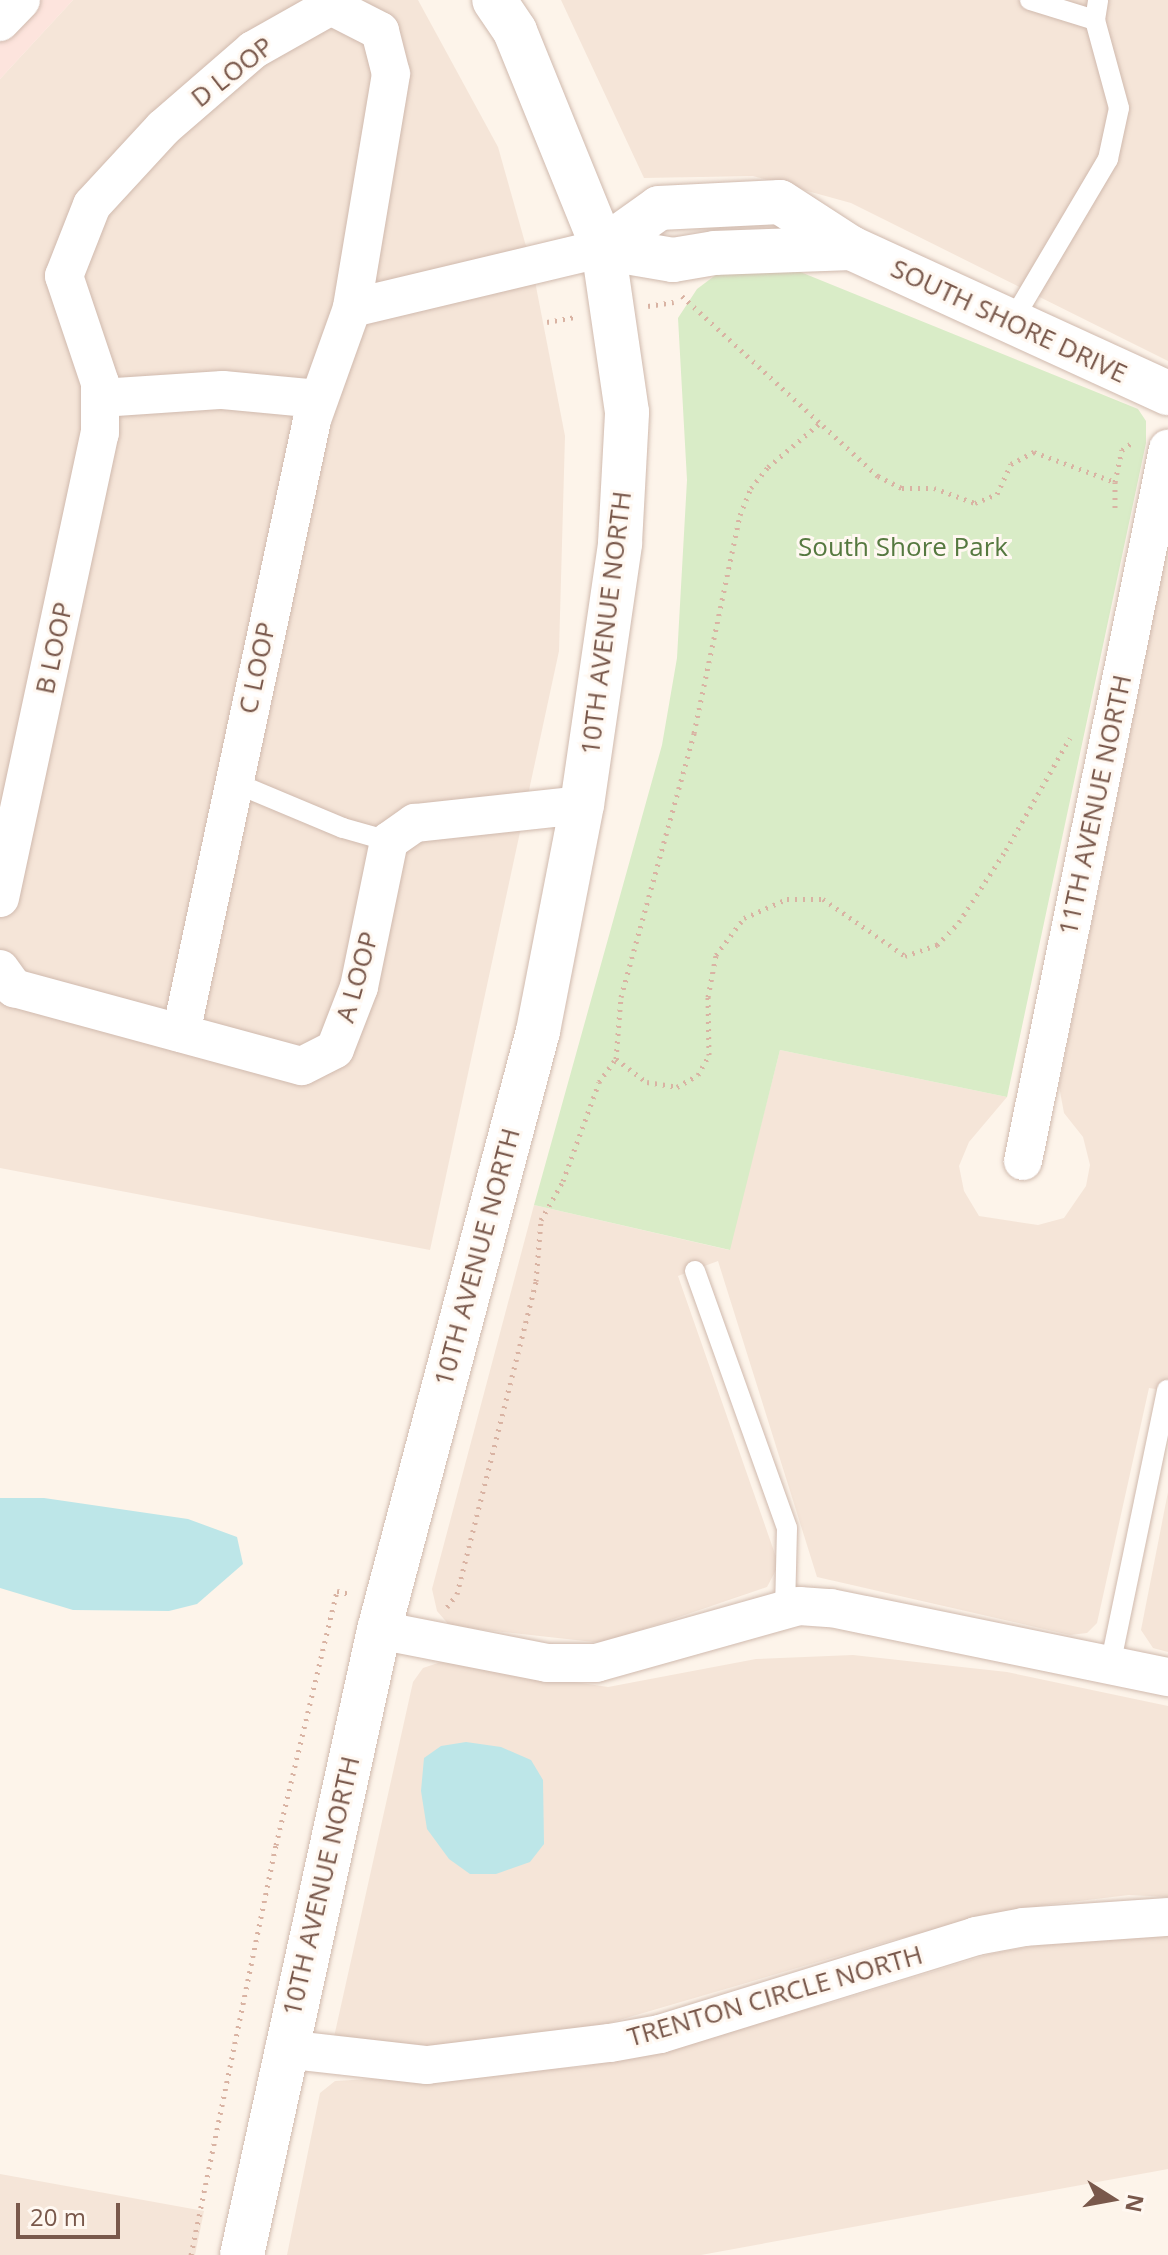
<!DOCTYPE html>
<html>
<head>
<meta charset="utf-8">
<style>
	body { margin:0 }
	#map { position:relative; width:1168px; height:2255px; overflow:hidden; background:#fdf4ea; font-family:"Open Sans",sans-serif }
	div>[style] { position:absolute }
	.residential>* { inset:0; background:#f5e5d8 }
	.commercial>* { inset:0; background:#fde4dd }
	.green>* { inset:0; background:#d9ecc7 }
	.water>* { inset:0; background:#bde6e8 }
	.path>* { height:5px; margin-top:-2.5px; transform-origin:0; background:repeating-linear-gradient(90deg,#d9b3a3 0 2px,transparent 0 8px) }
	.roads { filter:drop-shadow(0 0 2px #d0baae) drop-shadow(0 0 2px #d0baae) }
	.service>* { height:20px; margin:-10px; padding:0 10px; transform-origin:10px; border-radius:10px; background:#fff }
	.minor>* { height:38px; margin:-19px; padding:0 19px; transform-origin:19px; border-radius:19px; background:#fff }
	.tertiary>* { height:44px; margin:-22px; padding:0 22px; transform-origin:22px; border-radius:22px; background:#fff }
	span { translate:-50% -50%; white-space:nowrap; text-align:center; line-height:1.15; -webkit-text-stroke:6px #fff8f1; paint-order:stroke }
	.street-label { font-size:26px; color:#79584b }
	.park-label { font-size:26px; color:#567940 }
	.north { position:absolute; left:1072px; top:2159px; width:80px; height:80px; -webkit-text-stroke:6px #fff8f1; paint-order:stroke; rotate:101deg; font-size:22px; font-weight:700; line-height:32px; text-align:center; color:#79584b }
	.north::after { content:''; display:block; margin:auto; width:28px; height:36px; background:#79584b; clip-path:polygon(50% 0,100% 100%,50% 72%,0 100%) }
	.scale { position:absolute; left:16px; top:2203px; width:104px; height:36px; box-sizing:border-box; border:4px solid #79584b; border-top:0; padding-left:10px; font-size:24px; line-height:28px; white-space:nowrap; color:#79584b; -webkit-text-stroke:6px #fff8f1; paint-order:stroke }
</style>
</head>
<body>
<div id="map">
	<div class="residential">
		<i style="clip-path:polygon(73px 0,418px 0,498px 147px,533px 271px,565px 436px,559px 651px,430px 1250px,0 1168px,0 79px)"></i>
		<i style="clip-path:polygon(561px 0,1168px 0,1168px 361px,851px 203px,753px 176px,644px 178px)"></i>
		<i style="clip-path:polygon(1168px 543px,1168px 1391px,1149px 1388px,1097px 1623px,1087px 1633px,1070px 1635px,817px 1577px,718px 1261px,678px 1276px,776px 1557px,776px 1570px,767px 1587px,603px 1643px,450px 1626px,437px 1611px,432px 1589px,534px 1205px,729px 1250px,780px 1050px,1007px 1097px,969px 1142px,959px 1166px,964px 1191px,979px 1216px,1038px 1225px,1064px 1218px,1086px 1186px,1090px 1165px,1083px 1137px,1064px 1113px,1059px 1086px)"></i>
		<i style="clip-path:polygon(1168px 1492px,1168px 1652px,1153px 1648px,1141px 1630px)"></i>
		<i style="clip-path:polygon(853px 1655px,1007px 1672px,1168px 1706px,1168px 1897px,1129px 1895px,1046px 1905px,893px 1940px,602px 2025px,361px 2063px,332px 2046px,413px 1682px,423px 1668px,441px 1662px,608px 1687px,756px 1659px)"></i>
		<i style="clip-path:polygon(1168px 1935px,1168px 2169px,701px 2255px,287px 2255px,320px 2093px,335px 2081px,582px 2067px,834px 2002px,990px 1954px,1061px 1941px)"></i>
		<i style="clip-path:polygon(0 2174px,204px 2211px,195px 2255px,0 2255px)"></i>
	</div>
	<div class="commercial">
		<i style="clip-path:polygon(0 0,73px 0,0 79px)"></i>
	</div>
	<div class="green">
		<i style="clip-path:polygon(793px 269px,1138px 409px,1146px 421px,1146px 443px,1007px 1097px,780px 1050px,730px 1250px,534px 1205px,662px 745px,677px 658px,687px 480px,678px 318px,697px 289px,721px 271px)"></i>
	</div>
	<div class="water">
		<i style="clip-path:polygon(0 1498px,44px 1498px,188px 1519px,237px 1537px,243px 1564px,197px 1604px,169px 1611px,73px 1610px,0 1588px)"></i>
		<i style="clip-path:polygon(466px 1742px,501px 1747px,531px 1760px,543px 1780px,544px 1844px,530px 1862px,496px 1874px,470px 1874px,449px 1859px,427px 1829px,421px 1791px,424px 1758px,441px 1746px)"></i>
	</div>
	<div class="path">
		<i style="left:682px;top:296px;width:266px;rotate:42.6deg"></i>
		<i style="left:878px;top:476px;width:27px;rotate:27deg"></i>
		<i style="left:902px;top:488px;width:32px"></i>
		<i style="left:934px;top:488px;width:44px;rotate:20.1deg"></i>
		<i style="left:975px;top:503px;width:24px;rotate:-22deg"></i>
		<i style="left:997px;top:494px;width:33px;rotate:-65deg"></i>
		<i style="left:1011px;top:464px;width:26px;rotate:-28deg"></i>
		<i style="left:1034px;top:452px;width:86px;rotate:20.3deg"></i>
		<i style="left:1115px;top:482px;width:31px;rotate:90deg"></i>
		<i style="left:648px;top:306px;width:26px;rotate:-9deg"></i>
		<i style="left:547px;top:322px;width:28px;rotate:-10deg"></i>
		<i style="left:1115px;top:482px;width:33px;rotate:-78deg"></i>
		<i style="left:1122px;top:450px;width:14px;rotate:-36deg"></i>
		<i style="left:616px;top:1059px;width:39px;rotate:37deg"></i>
		<i style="left:647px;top:1082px;width:30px;rotate:9deg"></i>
		<i style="left:677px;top:1087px;width:24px;rotate:-30deg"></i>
		<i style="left:698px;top:1075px;width:23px;rotate:-61deg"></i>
		<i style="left:709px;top:1055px;width:58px;rotate:-91deg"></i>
		<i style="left:708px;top:997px;width:43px;rotate:-79.2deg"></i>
		<i style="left:716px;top:955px;width:46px;rotate:-52.9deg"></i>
		<i style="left:744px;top:918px;width:47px;rotate:-23.8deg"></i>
		<i style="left:787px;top:899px;width:36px"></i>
		<i style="left:823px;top:899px;width:100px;rotate:34.8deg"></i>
		<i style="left:905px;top:956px;width:34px;rotate:-19deg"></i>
		<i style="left:937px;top:945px;width:32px;rotate:-46deg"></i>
		<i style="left:959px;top:922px;width:86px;rotate:-56.9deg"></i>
		<i style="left:1006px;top:850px;width:129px;rotate:-60.3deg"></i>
		<i style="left:447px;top:1607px;width:16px;rotate:-52deg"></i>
		<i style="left:457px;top:1594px;width:323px;rotate:-75.8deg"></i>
		<i style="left:536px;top:1281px;width:61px;rotate:-85.3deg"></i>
		<i style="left:541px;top:1220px;width:45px;rotate:-60.6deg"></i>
		<i style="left:563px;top:1181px;width:105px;rotate:-70deg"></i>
		<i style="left:599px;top:1082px;width:29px;rotate:-54deg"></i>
		<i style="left:616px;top:1059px;width:62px;rotate:-85.4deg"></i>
		<i style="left:621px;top:997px;width:274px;rotate:-74.5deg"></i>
		<i style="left:694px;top:733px;width:223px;rotate:-78.1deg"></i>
		<i style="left:740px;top:515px;width:29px;rotate:-68deg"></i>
		<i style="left:751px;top:488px;width:27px;rotate:-51deg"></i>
		<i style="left:768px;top:467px;width:68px;rotate:-40.2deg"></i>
		<i style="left:191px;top:2255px;width:419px;rotate:-78.3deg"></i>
		<i style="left:276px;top:1845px;width:261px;rotate:-76.5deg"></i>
		<i style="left:337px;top:1591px;width:13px;rotate:13deg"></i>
	</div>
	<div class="roads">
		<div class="service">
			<i style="left:1030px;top:0;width:68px;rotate:17.1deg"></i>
			<i style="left:1011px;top:323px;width:191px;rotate:-59.4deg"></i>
			<i style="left:1108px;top:159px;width:52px;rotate:-77.8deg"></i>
			<i style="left:1119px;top:108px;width:91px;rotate:-105.3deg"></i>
			<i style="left:1095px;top:20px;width:20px;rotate:-81deg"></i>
			<i style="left:233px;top:782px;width:119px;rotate:22.7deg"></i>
			<i style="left:343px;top:828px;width:48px;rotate:15.8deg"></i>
			<i style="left:695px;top:1271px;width:273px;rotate:70.3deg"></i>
			<i style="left:787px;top:1528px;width:80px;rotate:91.4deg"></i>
			<i style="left:1110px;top:1666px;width:282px;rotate:-78.3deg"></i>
		</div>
		<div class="minor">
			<i style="left:0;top:22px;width:30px;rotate:-46deg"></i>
			<i style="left:352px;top:308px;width:258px;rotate:-13.4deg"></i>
			<i style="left:101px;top:398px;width:122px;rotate:-3.8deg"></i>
			<i style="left:223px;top:390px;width:96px;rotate:5.4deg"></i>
			<i style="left:0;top:898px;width:476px;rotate:-77.9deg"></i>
			<i style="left:100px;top:433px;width:50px;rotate:-90deg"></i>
			<i style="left:100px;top:383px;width:113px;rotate:-108.6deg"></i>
			<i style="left:64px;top:276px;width:76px;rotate:-68.5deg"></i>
			<i style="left:92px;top:205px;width:105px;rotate:-47.3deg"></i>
			<i style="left:163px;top:128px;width:119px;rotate:-40.9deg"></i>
			<i style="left:253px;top:50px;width:90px;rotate:-29.4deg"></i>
			<i style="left:331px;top:6px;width:55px;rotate:27deg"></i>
			<i style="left:380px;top:31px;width:44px;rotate:75.7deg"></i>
			<i style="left:391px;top:74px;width:237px;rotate:99.5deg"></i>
			<i style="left:352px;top:308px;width:119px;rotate:109.7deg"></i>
			<i style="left:312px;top:420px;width:627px;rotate:102.06deg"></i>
			<i style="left:0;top:969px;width:24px;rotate:54deg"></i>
			<i style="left:14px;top:988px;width:298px;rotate:15.2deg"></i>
			<i style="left:302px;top:1066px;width:37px;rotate:-27deg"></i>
			<i style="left:335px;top:1049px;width:66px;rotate:-68.8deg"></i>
			<i style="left:359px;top:987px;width:149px;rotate:-78.4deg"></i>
			<i style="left:389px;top:841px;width:32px;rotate:-35deg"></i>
			<i style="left:415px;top:823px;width:168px;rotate:-6.2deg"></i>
			<i style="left:1023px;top:1161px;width:727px;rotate:-78.49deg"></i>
			<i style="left:379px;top:1630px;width:171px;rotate:11.1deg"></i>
			<i style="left:547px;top:1663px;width:49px"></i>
			<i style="left:596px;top:1663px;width:211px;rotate:-15.7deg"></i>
			<i style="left:799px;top:1606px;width:32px;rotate:4deg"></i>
			<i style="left:831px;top:1608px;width:344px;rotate:11.6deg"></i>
			<i style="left:284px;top:2049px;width:144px;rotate:6.4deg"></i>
			<i style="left:427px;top:2065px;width:184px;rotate:-6.9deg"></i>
			<i style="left:610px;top:2043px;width:51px;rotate:-10.2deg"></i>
			<i style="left:660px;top:2034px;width:331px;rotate:-17.2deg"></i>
			<i style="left:976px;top:1936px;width:49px;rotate:-10.6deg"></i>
			<i style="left:1024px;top:1927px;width:144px;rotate:-4deg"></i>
		</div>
		<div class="tertiary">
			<i style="left:603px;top:248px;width:69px;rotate:-35.5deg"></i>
			<i style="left:659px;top:208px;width:121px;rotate:-2.8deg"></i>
			<i style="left:780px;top:202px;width:85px;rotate:32.9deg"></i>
			<i style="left:851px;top:248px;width:349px;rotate:24.6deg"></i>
			<i style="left:603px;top:248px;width:71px;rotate:9.7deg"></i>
			<i style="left:673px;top:260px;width:43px;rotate:-9.5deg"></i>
			<i style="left:715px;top:253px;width:136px;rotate:-2.1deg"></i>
			<i style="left:242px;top:2255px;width:640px;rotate:-77.64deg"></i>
			<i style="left:379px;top:1630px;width:620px;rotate:-75.13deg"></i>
			<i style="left:538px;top:1031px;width:230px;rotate:-79deg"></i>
			<i style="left:582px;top:805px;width:265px;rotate:-81.7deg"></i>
			<i style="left:620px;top:543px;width:131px;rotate:-86.9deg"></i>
			<i style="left:627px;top:412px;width:166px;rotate:-98.3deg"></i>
			<i style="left:603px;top:248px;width:234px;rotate:-112.1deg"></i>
			<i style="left:515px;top:31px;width:37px;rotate:-124deg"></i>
		</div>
	</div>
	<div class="street-label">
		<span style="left:232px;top:72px;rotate:-38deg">D LOOP</span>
		<span style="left:1009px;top:321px;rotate:25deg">SOUTH SHORE DRIVE</span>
		<span style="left:606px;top:623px;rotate:-83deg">10TH AVENUE NORTH</span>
		<span style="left:54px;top:648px;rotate:-78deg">B LOOP</span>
		<span style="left:257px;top:668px;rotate:-78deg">C LOOP</span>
		<span style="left:1095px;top:805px;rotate:-78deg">11TH AVENUE NORTH</span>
		<span style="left:357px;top:977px;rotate:-74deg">A LOOP</span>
		<span style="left:477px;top:1257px;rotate:-75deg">10TH AVENUE NORTH</span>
		<span style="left:321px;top:1886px;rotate:-77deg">10TH AVENUE NORTH</span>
		<span style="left:775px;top:1996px;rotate:-16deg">TRENTON CIRCLE NORTH</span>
	</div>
	<div class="park-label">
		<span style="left:903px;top:547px">South Shore Park</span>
	</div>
	<div class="north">N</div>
	<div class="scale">20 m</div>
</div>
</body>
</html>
